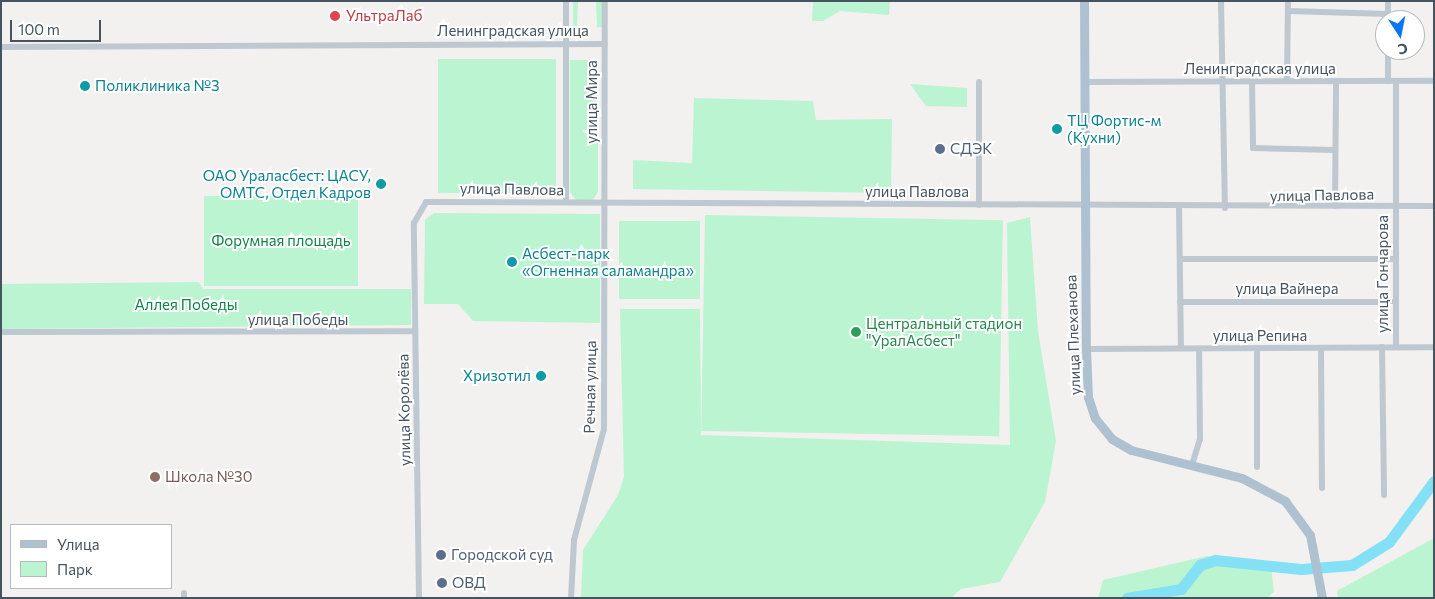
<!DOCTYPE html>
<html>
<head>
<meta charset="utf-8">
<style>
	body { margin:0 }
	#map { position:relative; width:1435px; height:599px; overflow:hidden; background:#f3f0f0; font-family:Commissioner,sans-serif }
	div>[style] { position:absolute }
	.green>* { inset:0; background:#bbf4d0; transform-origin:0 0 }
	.river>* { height:11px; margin:-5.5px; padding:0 5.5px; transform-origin:5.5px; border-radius:5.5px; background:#84e0f5 }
	.minor>* { height:6px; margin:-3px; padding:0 3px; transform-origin:3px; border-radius:3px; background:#bdc8d1 }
	.major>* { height:9px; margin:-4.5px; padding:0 4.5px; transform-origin:4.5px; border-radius:4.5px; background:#aec1d1 }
	.dots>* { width:14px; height:14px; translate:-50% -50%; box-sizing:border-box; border:2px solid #fff; border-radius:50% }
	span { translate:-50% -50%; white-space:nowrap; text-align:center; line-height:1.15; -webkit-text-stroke:4px #fff; paint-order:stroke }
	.health-label { font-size:15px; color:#be3a42 }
	.left { translate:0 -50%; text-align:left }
	.street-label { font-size:15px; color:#465460 }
	.culture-label { font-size:15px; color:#0d838f }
	.right { translate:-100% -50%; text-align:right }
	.service-label { font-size:15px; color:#4e5e75 }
	.park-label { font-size:15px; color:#0e8446 }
	.leisure-label { font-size:15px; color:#27864d }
	.education-label { font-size:15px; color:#785e54 }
	.frame { position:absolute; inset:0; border:2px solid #465460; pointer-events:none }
	.legend { position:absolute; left:10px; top:524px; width:162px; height:65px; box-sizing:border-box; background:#fff; border:1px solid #b5bbbf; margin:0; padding:6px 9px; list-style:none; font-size:15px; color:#465460 }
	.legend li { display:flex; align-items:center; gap:10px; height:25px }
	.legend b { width:25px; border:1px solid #b5bbbf }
	.north { position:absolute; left:1375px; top:10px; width:50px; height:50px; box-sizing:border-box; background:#fff; border:1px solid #b5bbbf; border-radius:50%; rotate:169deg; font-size:14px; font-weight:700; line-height:20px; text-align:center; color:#465460 }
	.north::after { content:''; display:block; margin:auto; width:18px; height:22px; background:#0876f5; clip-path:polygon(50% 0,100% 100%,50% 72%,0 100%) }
	.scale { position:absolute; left:10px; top:20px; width:91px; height:22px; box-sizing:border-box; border:2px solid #465460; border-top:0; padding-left:6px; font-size:15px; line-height:18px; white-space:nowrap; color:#465460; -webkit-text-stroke:4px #fff; paint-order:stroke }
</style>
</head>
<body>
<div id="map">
	<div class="green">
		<i style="clip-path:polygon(573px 1px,578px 1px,577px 27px,573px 28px)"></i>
		<i style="clip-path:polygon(596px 1px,602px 1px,602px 27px,597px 27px)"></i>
		<i style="clip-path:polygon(813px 1px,890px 1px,889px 15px,840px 11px,823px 21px,812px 21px)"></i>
		<i style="left:438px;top:59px;width:118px;height:134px"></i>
		<i style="clip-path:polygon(570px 60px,598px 60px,598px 192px,593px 200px,576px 200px,570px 192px)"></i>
		<i style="clip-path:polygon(910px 84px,967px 88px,967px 107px,926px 106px)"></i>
		<i style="clip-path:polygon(694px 98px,813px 101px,816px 120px,892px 119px,891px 193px,633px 189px,633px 160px,692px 163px)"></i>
		<i style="left:204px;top:196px;width:154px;height:90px"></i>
		<i style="clip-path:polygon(434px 213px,600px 214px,600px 323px,473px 321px,458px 304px,424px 304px,425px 220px)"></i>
		<i style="left:705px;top:215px;width:298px;height:216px;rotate:1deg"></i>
		<i style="clip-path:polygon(1030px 217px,1038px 331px,1056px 441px,1045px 502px,1000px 582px,961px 589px,951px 598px,581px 598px,583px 550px,618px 495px,624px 477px,620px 309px,700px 309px,701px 435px,1010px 445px,1007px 223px)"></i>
		<i style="left:700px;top:221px;width:78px;height:81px;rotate:90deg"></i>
		<i style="clip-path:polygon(199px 282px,203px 289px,411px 289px,411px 325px,1px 329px,1px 284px)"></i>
		<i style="clip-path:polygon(1434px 538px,1434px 598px,1338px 598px,1337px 591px)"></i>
		<i style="clip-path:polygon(1207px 556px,1271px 565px,1274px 592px,1267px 598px,1098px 598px,1103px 580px)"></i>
	</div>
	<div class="river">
		<i style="left:1127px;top:598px;width:55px;rotate:-9.5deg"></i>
		<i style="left:1181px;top:589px;width:31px;rotate:-52deg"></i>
		<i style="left:1200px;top:565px;width:16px;rotate:-18deg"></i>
		<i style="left:1215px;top:560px;width:86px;rotate:6deg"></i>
		<i style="left:1301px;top:569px;width:51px;rotate:-4.5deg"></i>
		<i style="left:1352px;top:565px;width:44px;rotate:-31.9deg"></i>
		<i style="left:1389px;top:542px;width:76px;rotate:-53.6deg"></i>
	</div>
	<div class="minor">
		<i style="left:1221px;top:1px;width:207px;rotate:88.9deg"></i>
		<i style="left:1288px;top:11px;width:100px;rotate:1.7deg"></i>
		<i style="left:1388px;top:20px;width:19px;rotate:-90deg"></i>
		<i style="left:1px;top:47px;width:604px;rotate:-0.28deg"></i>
		<i style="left:1252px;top:81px;width:67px;rotate:89.1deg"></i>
		<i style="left:1253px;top:148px;width:82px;rotate:1.4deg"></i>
		<i style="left:1287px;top:81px;width:80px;rotate:-89.3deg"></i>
		<i style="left:1388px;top:81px;width:31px;rotate:-90deg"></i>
		<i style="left:1085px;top:82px;width:349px;rotate:-0.2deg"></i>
		<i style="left:566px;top:202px;width:201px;rotate:-90deg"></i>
		<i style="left:979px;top:205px;width:123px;rotate:-90deg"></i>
		<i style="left:1335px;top:206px;width:124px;rotate:-89.5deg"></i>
		<i style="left:1179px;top:208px;width:139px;rotate:89.2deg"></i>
		<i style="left:1180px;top:259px;width:215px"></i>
		<i style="left:1180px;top:302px;width:215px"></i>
		<i style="left:1px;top:332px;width:414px;rotate:-0.1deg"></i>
		<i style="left:1382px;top:347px;width:148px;rotate:89.2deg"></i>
		<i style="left:1396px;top:347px;width:266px;rotate:-90deg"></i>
		<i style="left:1321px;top:348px;width:140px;rotate:89.6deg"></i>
		<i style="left:1086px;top:349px;width:348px;rotate:-0.3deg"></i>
		<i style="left:1257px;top:349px;width:118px;rotate:90deg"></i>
		<i style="left:1192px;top:465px;width:27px;rotate:-73deg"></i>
		<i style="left:1200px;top:439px;width:90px;rotate:-90.6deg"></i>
		<i style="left:184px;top:593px;width:5px;rotate:90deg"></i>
		<i style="left:419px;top:598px;width:375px;rotate:-90.8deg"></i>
		<i style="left:414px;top:223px;width:24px;rotate:-60deg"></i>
		<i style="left:426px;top:202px;width:1008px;rotate:0.23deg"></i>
		<i style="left:571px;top:598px;width:58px;rotate:-87deg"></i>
		<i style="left:574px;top:540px;width:115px;rotate:-74.9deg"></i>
		<i style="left:604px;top:429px;width:428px;rotate:-89.9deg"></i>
	</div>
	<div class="major">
		<i style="left:1084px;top:1px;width:348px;rotate:89.7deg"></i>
		<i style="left:1086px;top:349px;width:48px;rotate:87.6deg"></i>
		<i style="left:1088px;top:397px;width:22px;rotate:72deg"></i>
		<i style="left:1095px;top:418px;width:27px;rotate:51deg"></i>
		<i style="left:1112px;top:439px;width:22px;rotate:30deg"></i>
		<i style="left:1131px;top:450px;width:114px;rotate:14.2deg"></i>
		<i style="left:1242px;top:478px;width:49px;rotate:28.1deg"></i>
		<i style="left:1285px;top:501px;width:42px;rotate:53.7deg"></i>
		<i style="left:1310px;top:535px;width:64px;rotate:79.2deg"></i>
	</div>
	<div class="dots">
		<i style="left:335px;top:16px;background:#e0444e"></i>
		<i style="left:85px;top:86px;background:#0f9aa8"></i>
		<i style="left:1057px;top:129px;background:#0f9aa8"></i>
		<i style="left:940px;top:149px;background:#5c6f8a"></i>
		<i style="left:381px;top:184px;background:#0f9aa8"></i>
		<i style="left:512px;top:262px;background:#0f9aa8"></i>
		<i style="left:856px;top:332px;background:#2e9e5b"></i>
		<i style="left:541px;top:376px;background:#0f9aa8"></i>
		<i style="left:155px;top:477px;background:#8d6e63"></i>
		<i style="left:441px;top:555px;background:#5c6f8a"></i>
		<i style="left:442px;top:583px;background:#5c6f8a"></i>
	</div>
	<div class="health-label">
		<span class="left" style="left:346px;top:16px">УльтраЛаб</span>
	</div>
	<div class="street-label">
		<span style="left:513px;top:31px">Ленинградская улица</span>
		<span style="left:1260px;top:69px">Ленинградская улица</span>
		<span style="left:592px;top:102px;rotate:-90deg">улица Мира</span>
		<span style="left:512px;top:189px;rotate:1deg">улица Павлова</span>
		<span style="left:917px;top:192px">улица Павлова</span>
		<span style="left:1322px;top:195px;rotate:-1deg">улица Павлова</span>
		<span style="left:1383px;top:274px;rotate:-90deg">улица Гончарова</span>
		<span style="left:1287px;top:289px">улица Вайнера</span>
		<span style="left:298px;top:320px">улица Победы</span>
		<span style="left:1073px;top:335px;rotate:-92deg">улица Плеханова</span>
		<span style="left:1260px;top:336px">улица Репина</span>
		<span style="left:590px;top:387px;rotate:-89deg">Речная улица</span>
		<span style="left:404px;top:410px;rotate:-91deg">улица Королёва</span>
	</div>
	<div class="culture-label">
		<span class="left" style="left:95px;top:86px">Поликлиника №3</span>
		<span class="left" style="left:1067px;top:129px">ТЦ Фортис-м<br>(Кухни)</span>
		<span class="right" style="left:371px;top:184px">ОАО Ураласбест: ЦАСУ,<br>ОМТС, Отдел Кадров</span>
		<span class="left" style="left:522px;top:262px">Асбест-парк<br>«Огненная саламандра»</span>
		<span class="right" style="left:531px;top:376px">Хризотил</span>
	</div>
	<div class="service-label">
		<span class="left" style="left:950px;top:149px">СДЭК</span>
		<span class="left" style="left:451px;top:555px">Городской суд</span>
		<span class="left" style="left:452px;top:583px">ОВД</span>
	</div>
	<div class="park-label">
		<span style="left:281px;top:241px">Форумная площадь</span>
		<span style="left:186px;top:305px">Аллея Победы</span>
	</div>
	<div class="leisure-label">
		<span class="left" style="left:866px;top:332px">Центральный стадион<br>"УралАсбест"</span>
	</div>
	<div class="education-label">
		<span class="left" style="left:165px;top:477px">Школа №30</span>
	</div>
	<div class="frame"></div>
	<ul class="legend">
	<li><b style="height:6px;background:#aec1d1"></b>Улица</li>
	<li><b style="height:14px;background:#bbf4d0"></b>Парк</li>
	</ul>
	<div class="north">С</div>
	<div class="scale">100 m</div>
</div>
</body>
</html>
